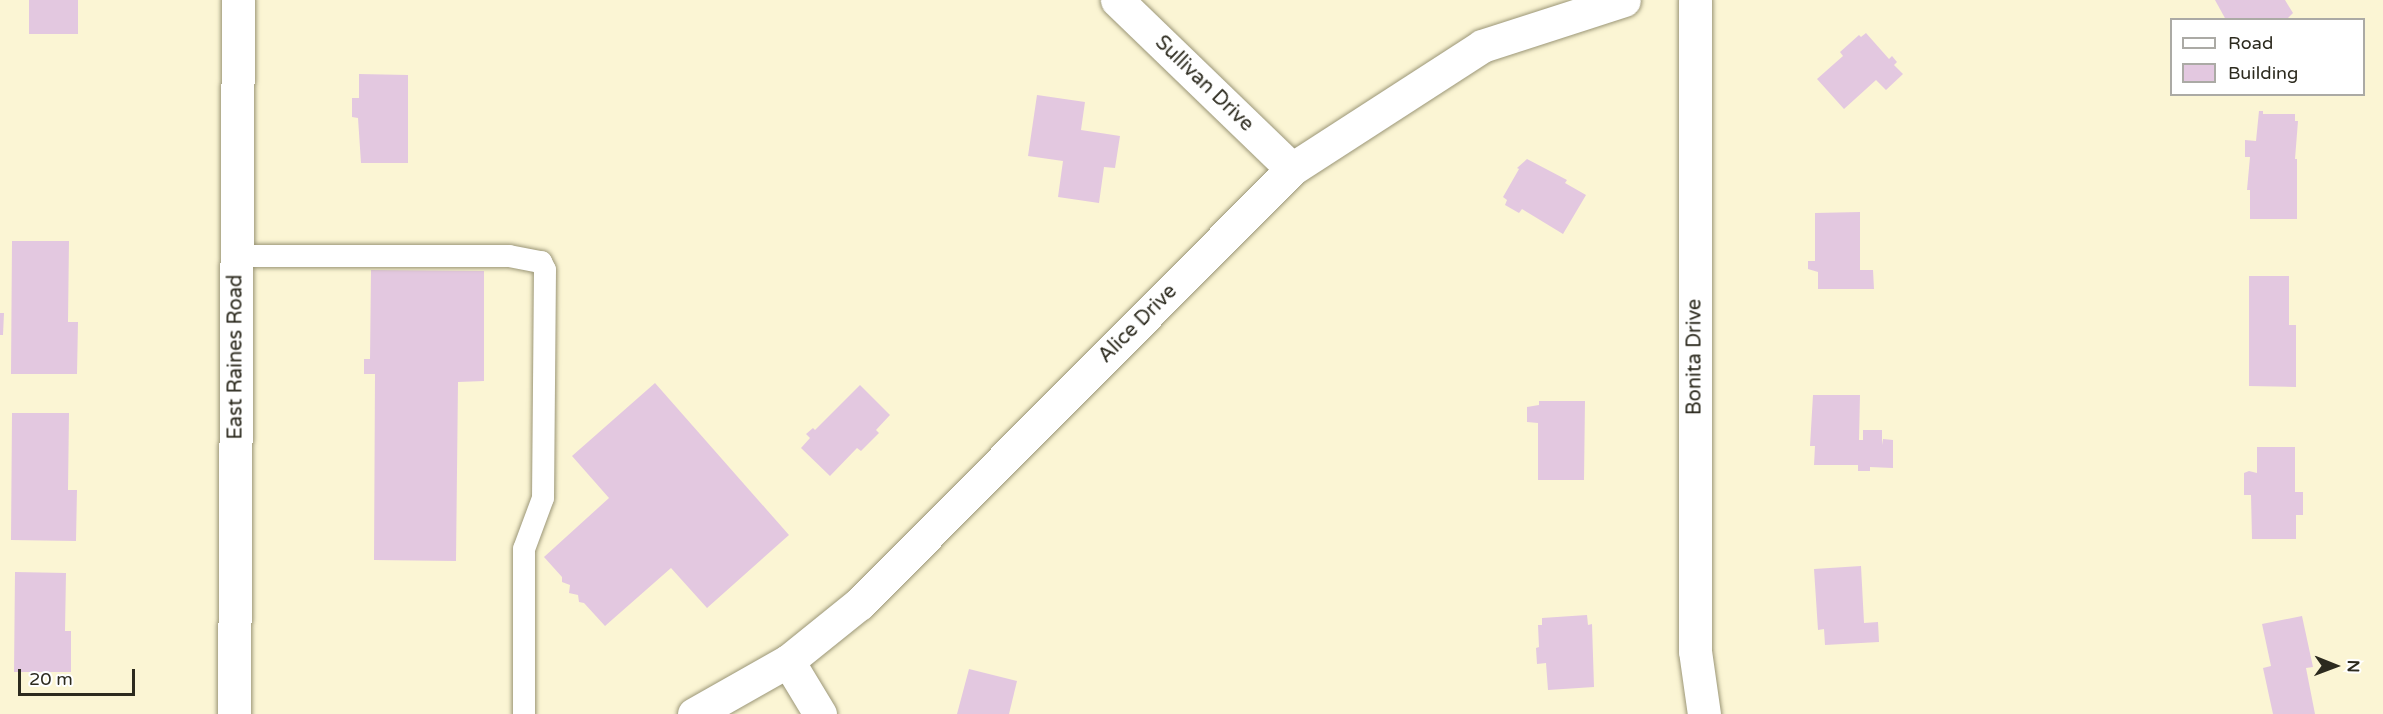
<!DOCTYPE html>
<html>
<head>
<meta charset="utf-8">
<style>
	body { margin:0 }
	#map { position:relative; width:2383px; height:714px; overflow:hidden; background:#fbf5d4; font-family:"Varela Round",sans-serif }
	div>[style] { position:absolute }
	.building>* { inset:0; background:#e3c8e0; transform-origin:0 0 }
	.roads { filter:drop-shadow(0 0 2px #9b9677) drop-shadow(0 0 2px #9b9677) }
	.lane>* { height:22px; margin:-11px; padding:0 11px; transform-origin:11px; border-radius:11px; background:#fff }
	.street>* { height:33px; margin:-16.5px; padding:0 16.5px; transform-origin:16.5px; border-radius:16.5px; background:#fff }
	.secondary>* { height:33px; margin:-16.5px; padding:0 16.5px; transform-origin:16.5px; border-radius:16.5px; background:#fff }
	span { translate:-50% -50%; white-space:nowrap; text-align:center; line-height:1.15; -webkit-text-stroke:4.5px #fff; paint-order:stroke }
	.street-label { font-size:20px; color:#2c2a1e }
	.legend { position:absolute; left:2170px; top:18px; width:195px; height:78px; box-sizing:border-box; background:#fff; border:2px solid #abaaa5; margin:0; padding:8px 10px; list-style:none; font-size:18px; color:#2c2a1e }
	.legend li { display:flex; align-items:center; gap:12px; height:30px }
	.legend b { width:30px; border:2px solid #abaaa5 }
	.north { position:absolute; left:2305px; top:636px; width:60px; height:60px; -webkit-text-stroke:4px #fff; paint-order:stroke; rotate:91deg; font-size:16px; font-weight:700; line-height:24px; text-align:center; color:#2c2a1e }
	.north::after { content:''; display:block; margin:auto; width:21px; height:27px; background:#2c2a1e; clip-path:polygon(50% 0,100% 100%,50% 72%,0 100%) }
	.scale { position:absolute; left:18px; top:669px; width:117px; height:27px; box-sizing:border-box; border:3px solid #2c2a1e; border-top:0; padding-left:8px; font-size:18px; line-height:21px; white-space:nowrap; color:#2c2a1e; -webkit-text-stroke:4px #fff; paint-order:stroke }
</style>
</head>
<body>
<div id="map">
	<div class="building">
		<i style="left:29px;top:0;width:49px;height:34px"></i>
		<i style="clip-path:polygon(2215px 0,2285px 0,2293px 13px,2286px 20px,2226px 20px)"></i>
		<i style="clip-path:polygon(1866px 33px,1889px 59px,1892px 56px,1897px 62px,1894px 65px,1903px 74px,1886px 90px,1876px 80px,1844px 109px,1817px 79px,1843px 56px,1840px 52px,1859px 35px,1861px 37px)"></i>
		<i style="clip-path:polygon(359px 74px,408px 75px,408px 163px,361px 163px,358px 118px,352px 117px,352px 98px,359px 98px)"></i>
		<i style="clip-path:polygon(1037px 95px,1085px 102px,1081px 130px,1120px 136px,1115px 168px,1104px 167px,1099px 203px,1058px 197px,1063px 161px,1028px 156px)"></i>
		<i style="clip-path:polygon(2259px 111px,2263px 111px,2263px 114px,2295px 114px,2295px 121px,2298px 121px,2295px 159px,2297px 159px,2297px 219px,2250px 219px,2250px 190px,2247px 190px,2250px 157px,2245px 157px,2245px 140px,2256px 141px)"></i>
		<i style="clip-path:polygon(1527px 159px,1567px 180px,1565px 183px,1586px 195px,1563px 234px,1522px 209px,1519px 213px,1505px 205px,1507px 200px,1503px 197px,1519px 169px,1517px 168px)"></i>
		<i style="clip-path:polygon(1860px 212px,1860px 270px,1873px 270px,1874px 289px,1818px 289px,1818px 272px,1808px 269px,1808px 261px,1815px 261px,1815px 213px)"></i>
		<i style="clip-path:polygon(12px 241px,69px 241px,68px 322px,78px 322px,77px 374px,11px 374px)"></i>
		<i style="clip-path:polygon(371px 270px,484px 271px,484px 381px,458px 382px,456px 561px,374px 560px,375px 374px,364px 374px,364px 359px,370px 359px)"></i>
		<i style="clip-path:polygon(2249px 276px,2289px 276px,2289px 325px,2296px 325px,2296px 387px,2249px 386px)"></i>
		<i style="clip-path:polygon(0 313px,4px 313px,3px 335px,0 335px)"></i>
		<i style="clip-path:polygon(655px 383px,789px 535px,707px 608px,671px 568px,605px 626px,584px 603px,579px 602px,578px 595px,569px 593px,570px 585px,562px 582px,562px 577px,544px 557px,609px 498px,572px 456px)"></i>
		<i style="clip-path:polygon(860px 385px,890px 415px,876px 430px,879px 433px,861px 451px,857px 448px,830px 476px,801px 448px,810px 438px,806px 434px,813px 428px,815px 430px)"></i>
		<i style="clip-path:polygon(1813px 395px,1860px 395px,1859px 440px,1863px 440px,1863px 430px,1882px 430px,1882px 445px,1883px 439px,1893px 440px,1893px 468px,1870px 467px,1870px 471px,1858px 471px,1858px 465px,1814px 465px,1815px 446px,1810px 446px)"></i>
		<i style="clip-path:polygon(1539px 401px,1585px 401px,1584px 480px,1538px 480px,1538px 423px,1527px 422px,1527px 407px,1539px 405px)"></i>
		<i style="clip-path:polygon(12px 413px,69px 413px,68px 490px,77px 490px,76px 541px,11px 540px)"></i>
		<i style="clip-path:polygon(2257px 447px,2295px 447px,2295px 492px,2303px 492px,2303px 515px,2296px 515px,2296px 539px,2252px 539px,2251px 495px,2244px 495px,2244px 473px,2249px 471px,2257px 473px)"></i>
		<i style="clip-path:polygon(1861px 566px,1864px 623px,1878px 622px,1879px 642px,1825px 645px,1824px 629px,1818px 630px,1814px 569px)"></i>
		<i style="clip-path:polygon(15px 572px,66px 573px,65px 631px,71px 631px,71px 672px,14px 672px)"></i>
		<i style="clip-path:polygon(1587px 615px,1588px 625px,1592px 624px,1594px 687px,1548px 690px,1546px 663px,1537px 664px,1536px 648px,1539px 647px,1538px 625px,1542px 625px,1542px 618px)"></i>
		<i style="clip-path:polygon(2302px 616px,2313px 667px,2306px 668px,2315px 714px,2273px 714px,2263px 668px,2271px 666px,2262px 624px)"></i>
		<i style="clip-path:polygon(969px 669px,1017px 681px,1009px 714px,957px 714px)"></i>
	</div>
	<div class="roads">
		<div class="lane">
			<i style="left:236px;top:256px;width:273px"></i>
			<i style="left:509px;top:256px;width:33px;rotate:11deg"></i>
			<i style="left:541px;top:262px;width:9px;rotate:63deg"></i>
			<i style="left:545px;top:270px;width:228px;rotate:90.5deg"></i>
			<i style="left:543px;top:498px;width:54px;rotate:110.4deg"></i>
			<i style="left:524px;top:549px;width:165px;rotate:90deg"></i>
		</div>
		<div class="street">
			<i style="left:1117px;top:0;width:243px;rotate:44deg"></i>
			<i style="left:1695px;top:0;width:651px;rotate:90deg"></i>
			<i style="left:1695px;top:651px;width:64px;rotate:81.9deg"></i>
			<i style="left:788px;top:661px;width:62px;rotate:58.9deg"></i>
			<i style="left:694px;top:714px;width:108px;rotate:-29.4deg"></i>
			<i style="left:788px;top:661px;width:91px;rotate:-38.8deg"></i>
			<i style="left:859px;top:604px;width:614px;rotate:-45.13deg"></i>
			<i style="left:1292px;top:169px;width:226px;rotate:-32.9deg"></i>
			<i style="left:1482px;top:46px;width:149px;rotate:-17.9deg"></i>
		</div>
		<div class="secondary">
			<i style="left:234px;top:714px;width:714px;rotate:-89.68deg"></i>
		</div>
	</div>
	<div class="street-label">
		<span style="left:1204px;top:84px;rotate:44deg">Sullivan Drive</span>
		<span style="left:1138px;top:324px;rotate:-45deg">Alice Drive</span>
		<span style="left:236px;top:357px;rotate:-90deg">East Raines Road</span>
		<span style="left:1695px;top:357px;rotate:-90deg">Bonita Drive</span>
	</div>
	<ul class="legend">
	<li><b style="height:8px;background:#fff"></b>Road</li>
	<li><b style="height:16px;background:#e3c8e0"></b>Building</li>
	</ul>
	<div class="north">N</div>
	<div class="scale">20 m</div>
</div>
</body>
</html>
